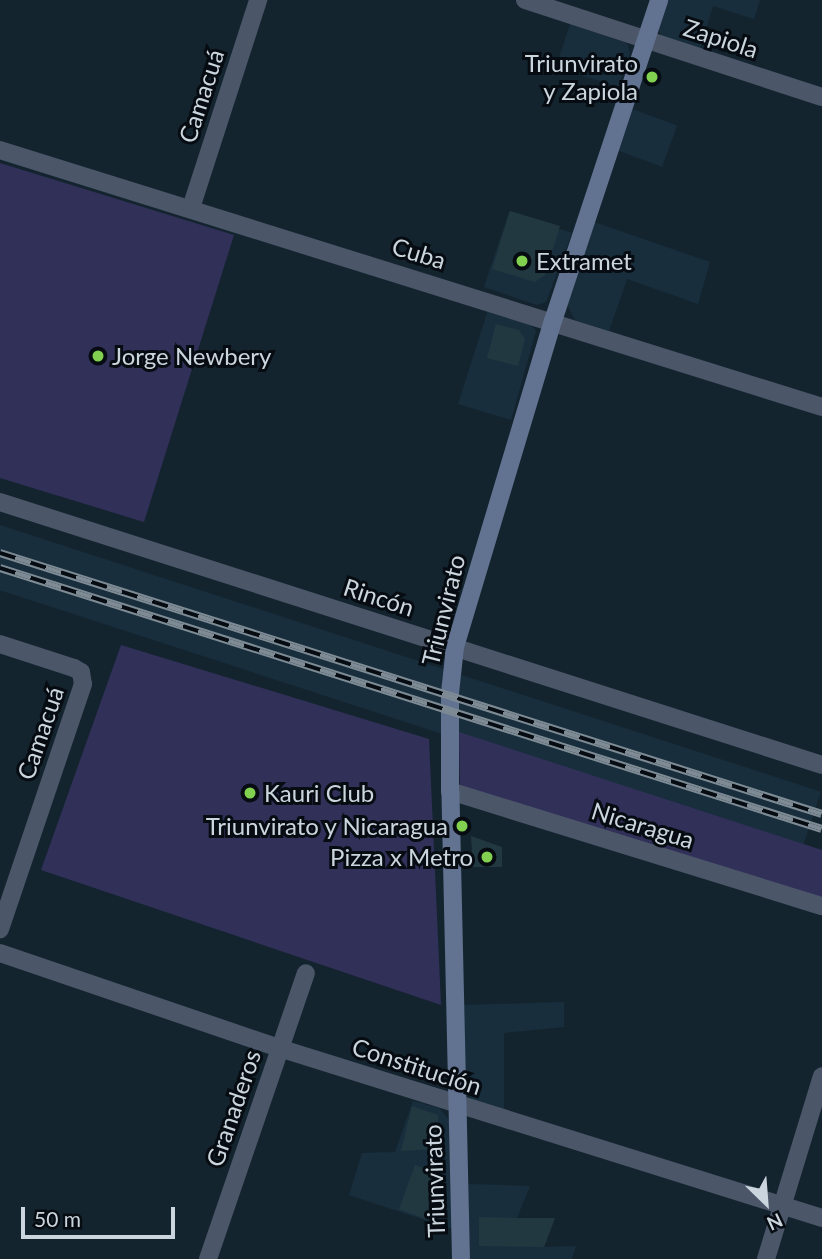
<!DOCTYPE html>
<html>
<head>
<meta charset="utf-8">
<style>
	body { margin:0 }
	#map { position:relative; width:822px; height:1259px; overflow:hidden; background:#14242f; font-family:Lato,sans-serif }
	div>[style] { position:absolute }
	.built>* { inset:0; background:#182e3d; transform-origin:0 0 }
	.green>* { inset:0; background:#313059 }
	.building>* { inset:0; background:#223840; transform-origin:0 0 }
	.street>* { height:18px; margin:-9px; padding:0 9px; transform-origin:9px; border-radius:9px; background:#4b5669 }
	.secondary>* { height:18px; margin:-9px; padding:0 9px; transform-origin:9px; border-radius:9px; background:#627391 }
	.rail>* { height:8px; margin-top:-4px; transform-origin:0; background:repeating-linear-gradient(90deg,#060c11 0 16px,#7e8b94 0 32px); box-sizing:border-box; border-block:2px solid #7e8b94 }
	.dots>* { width:19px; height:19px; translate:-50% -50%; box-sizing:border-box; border:4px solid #060c11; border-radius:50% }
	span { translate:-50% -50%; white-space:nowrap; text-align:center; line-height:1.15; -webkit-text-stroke:6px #060c11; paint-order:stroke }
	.street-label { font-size:24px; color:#cbd5dd }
	.poi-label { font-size:24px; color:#cbd5dd }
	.right { translate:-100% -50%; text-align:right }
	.left { translate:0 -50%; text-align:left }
	.north { position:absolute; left:731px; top:1168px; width:70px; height:70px; -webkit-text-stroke:5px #060c11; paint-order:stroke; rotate:155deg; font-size:19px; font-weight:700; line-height:28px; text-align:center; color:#cbd5dd }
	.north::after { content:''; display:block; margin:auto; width:24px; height:32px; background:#cbd5dd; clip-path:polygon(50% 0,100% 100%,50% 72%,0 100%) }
	.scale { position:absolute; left:21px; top:1207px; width:154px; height:32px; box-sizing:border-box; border:4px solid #cbd5dd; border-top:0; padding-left:9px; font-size:21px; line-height:24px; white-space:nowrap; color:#cbd5dd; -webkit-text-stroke:5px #060c11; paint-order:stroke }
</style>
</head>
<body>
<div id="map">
	<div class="built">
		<i style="clip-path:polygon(667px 0,760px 0,754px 19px,713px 6px,700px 49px,663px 38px,660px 34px,658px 27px)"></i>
		<i style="clip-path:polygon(570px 24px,627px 43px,630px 53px,618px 87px,556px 67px)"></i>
		<i style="left:632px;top:109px;width:48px;height:44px;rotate:20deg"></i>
		<i style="clip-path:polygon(509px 212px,572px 233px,546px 302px,537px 305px,484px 287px)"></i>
		<i style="clip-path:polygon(594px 222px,710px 262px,698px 304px,627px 279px,609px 331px,575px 320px,567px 304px)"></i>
		<i style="clip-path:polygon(488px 310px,531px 325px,536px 331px,511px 420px,458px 404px)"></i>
		<i style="left:0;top:525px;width:863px;height:62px;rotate:18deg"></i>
		<i style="clip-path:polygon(564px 1002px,564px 1027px,504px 1033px,504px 1112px,474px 1103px,466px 1090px,464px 1005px)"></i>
		<i style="clip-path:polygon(413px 1101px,439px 1108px,449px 1120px,452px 1229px,349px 1195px,362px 1153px,395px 1152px)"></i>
		<i style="clip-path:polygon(468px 1184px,530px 1186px,517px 1218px,555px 1218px,544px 1247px,576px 1246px,572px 1259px,470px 1259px)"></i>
	</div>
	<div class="green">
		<i style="clip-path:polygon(0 163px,234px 235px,144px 522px,0 478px)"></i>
		<i style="clip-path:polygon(121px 645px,429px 739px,441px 1005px,41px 870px)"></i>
		<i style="clip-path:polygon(459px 732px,822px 850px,822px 899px,460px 789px)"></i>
	</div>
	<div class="building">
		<i style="clip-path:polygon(510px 211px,560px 226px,545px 275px,535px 282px,492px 269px)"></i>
		<i style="clip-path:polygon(496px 324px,519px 330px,525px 339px,518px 366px,487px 358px)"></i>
		<i style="clip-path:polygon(471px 836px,502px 847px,502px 867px,473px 867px)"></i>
		<i style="clip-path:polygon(412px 1106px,438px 1115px,439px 1149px,401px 1151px)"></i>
		<i style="left:415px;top:1165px;width:27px;height:47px;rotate:20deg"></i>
		<i style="clip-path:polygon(479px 1217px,517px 1218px,555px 1218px,544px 1247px,479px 1246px)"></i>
	</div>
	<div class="street">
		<i style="left:525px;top:0;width:312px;rotate:18.1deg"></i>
		<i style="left:0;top:150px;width:861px;rotate:17.36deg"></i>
		<i style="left:191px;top:208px;width:219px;rotate:-72.1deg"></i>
		<i style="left:0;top:502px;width:863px;rotate:17.74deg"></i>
		<i style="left:0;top:644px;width:78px;rotate:18deg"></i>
		<i style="left:74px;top:668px;width:8px;rotate:30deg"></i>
		<i style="left:81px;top:672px;width:12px;rotate:81deg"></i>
		<i style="left:83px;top:684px;width:259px;rotate:108.7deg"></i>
		<i style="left:450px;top:791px;width:389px;rotate:17.2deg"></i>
		<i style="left:0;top:953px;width:295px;rotate:18.8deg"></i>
		<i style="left:279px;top:1048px;width:569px;rotate:17.38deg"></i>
		<i style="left:208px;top:1259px;width:302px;rotate:-71.1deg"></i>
		<i style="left:766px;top:1259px;width:191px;rotate:-73deg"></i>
	</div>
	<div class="secondary">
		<i style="left:461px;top:1259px;width:468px;rotate:-91.3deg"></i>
		<i style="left:450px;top:791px;width:98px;rotate:-90deg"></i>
		<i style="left:450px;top:693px;width:46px;rotate:-83.8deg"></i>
		<i style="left:455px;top:647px;width:340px;rotate:-73.3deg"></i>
		<i style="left:553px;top:321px;width:338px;rotate:-71.7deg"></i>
	</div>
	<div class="rail">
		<i style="left:0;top:553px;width:862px;rotate:17.62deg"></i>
		<i style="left:0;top:568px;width:862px;rotate:17.62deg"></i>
	</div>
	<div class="dots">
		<i style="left:652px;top:77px;background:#81d050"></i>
		<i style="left:522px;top:261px;background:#81d050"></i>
		<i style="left:98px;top:356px;background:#81d050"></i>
		<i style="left:250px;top:793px;background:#81d050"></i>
		<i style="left:462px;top:826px;background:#81d050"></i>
		<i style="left:487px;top:857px;background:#81d050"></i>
	</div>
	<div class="street-label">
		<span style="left:721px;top:38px;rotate:18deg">Zapiola</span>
		<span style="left:201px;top:96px;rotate:-72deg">Camacuá</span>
		<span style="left:419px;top:253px;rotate:17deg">Cuba</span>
		<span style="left:379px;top:597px;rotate:18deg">Rincón</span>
		<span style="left:443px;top:610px;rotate:-76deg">Triunvirato</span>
		<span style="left:40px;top:733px;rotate:-71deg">Camacuá</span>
		<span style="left:643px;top:825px;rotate:17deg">Nicaragua</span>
		<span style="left:417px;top:1066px;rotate:18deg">Constitución</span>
		<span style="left:233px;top:1108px;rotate:-71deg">Granaderos</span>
		<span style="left:434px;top:1181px;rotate:-92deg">Triunvirato</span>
	</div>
	<div class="poi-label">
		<span class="right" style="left:638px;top:77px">Triunvirato<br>y Zapiola</span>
		<span class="left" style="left:536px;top:261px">Extramet</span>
		<span class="left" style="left:112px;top:356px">Jorge Newbery</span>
		<span class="left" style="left:264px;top:793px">Kauri Club</span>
		<span class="right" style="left:448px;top:826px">Triunvirato y Nicaragua</span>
		<span class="right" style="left:473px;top:857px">Pizza x Metro</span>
	</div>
	<div class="north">N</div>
	<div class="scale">50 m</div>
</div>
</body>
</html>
